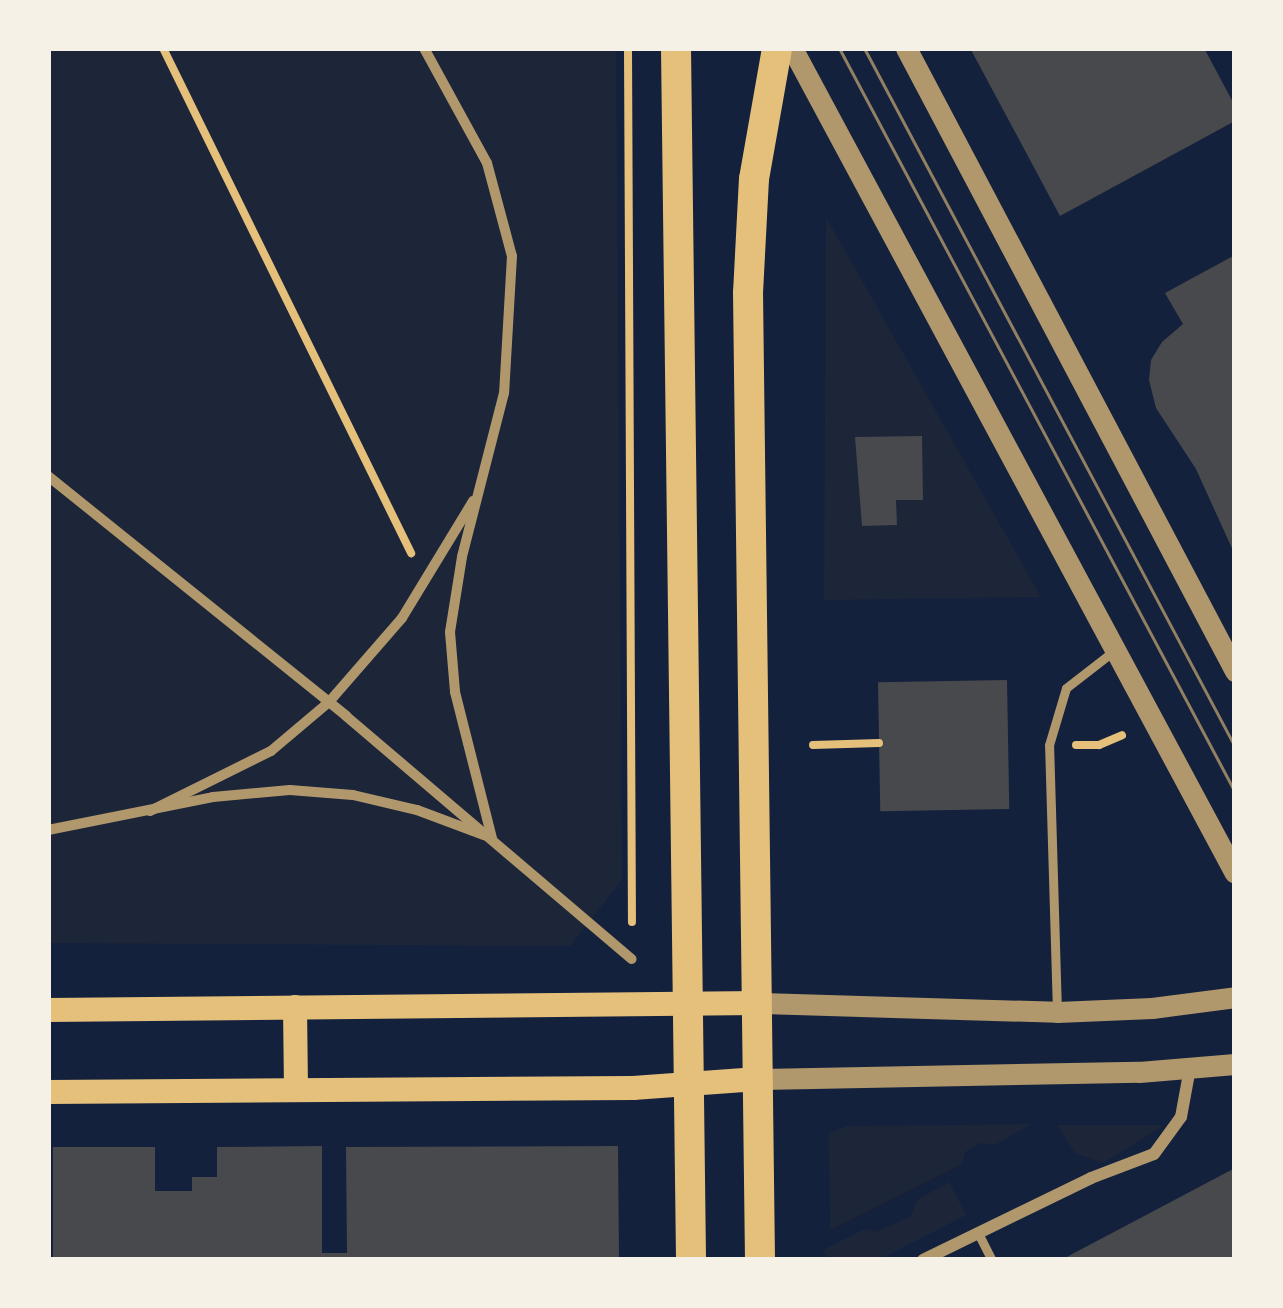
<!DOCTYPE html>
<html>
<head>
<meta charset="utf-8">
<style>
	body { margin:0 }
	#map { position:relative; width:1283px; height:1308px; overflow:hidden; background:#14213d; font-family:"Open Sans",sans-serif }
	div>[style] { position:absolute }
	.green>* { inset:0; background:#1d2539 }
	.building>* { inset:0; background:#48494c; transform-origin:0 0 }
	.path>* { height:8px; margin:-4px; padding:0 4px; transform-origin:4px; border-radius:4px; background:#e5c07b }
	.service>* { height:9px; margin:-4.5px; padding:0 4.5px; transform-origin:4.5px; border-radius:4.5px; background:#b1986c }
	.pedestrian>* { height:10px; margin:-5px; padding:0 5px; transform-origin:5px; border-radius:5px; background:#b1986c }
	.minor>* { height:12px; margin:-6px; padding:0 6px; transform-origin:6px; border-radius:6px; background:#b1986c }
	.tertiary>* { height:21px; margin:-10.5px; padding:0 10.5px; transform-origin:10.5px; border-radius:10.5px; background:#b1986c }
	.secondary>* { height:24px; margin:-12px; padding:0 12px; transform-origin:12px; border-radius:12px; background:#e5c07b }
	.primary>* { height:30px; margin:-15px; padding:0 15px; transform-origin:15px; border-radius:15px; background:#e5c07b }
	.tram>* { height:3px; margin:-1.5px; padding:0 1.5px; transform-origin:1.5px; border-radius:1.5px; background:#918062 }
	span { translate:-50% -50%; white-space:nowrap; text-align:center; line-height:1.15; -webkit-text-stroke:12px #f6f1e7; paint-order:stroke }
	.frame { position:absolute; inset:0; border:51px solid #f6f1e7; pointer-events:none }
</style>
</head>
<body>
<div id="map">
	<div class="green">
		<i style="clip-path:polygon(48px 48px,616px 48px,622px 880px,570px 946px,48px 943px)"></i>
		<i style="clip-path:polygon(826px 217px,1041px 597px,824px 600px)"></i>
		<i style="clip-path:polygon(1032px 1124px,994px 1145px,980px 1143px,965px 1152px,962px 1164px,830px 1230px,829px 1133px,847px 1126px)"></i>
		<i style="clip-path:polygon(1057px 1125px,1164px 1125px,1103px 1163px,1075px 1153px)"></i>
		<i style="clip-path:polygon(949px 1182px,966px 1215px,879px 1260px,828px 1260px,823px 1250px,865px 1229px,876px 1232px,911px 1216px,917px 1200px)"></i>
	</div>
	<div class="building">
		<i style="clip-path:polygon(970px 48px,1204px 48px,1235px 106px,1235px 121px,1060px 216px)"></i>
		<i style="clip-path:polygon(1235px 255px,1235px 555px,1196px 469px,1156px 408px,1149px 380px,1151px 360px,1162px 342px,1183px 324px,1165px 293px)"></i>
		<i style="clip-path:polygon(922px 436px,923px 500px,896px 500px,897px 525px,862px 526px,855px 437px)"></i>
		<i style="left:1007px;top:680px;width:129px;height:129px;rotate:89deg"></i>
		<i style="clip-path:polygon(322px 1146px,322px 1253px,347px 1253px,346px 1147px,618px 1146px,619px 1260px,53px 1260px,53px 1147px,155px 1147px,155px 1191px,192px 1191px,192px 1177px,217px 1177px,217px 1147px)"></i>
		<i style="clip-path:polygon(1235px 1168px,1235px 1260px,1061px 1260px)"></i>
	</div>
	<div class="path">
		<i style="left:163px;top:48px;width:563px;rotate:63.84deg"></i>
		<i style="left:628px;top:48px;width:874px;rotate:89.74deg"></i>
		<i style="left:813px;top:745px;width:66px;rotate:-1.7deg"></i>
		<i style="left:1076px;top:745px;width:23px"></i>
		<i style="left:1099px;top:745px;width:25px;rotate:-23deg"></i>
	</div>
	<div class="service">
		<i style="left:1057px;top:1012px;width:267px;rotate:-91.7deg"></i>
		<i style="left:1049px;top:745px;width:59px;rotate:-73.4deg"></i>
		<i style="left:1066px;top:688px;width:62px;rotate:-37.8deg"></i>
		<i style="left:978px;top:1233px;width:30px;rotate:63deg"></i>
	</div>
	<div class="pedestrian">
		<i style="left:424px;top:48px;width:131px;rotate:61.3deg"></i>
		<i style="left:487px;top:163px;width:96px;rotate:75deg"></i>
		<i style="left:512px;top:256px;width:137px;rotate:93.3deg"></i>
		<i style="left:504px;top:393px;width:169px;rotate:104.4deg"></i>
		<i style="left:462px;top:557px;width:76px;rotate:99.1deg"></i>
		<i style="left:450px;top:632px;width:60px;rotate:85.2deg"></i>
		<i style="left:455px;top:692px;width:151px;rotate:75.8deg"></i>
		<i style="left:48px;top:476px;width:383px;rotate:38.8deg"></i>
		<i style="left:346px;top:716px;width:375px;rotate:40.4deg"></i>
		<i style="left:150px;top:811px;width:135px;rotate:-26.4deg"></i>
		<i style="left:271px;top:751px;width:76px;rotate:-40.2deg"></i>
		<i style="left:329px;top:702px;width:111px;rotate:-49deg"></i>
		<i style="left:402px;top:618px;width:137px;rotate:-58.7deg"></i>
		<i style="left:48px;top:830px;width:168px;rotate:-11.3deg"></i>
		<i style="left:213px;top:797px;width:77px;rotate:-5.2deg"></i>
		<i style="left:290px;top:790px;width:63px;rotate:4.5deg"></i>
		<i style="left:353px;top:795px;width:66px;rotate:13.2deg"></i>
		<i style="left:417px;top:810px;width:72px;rotate:20.5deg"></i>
	</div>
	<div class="minor">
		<i style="left:923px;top:1260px;width:187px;rotate:-26deg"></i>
		<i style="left:1091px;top:1178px;width:67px;rotate:-20.9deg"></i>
		<i style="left:1154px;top:1154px;width:46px;rotate:-53.9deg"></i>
		<i style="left:1181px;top:1117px;width:50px;rotate:-79.6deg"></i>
	</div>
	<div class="tertiary">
		<i style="left:792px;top:48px;width:936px;rotate:61.77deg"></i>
		<i style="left:906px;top:48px;width:705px;rotate:62.16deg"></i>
		<i style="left:759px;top:1003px;width:298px;rotate:1.7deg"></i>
		<i style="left:1057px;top:1012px;width:95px;rotate:-2.4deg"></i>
		<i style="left:1152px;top:1008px;width:84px;rotate:-7.5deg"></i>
		<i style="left:758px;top:1079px;width:381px;rotate:-1.1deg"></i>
		<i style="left:1139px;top:1072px;width:96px;rotate:-4.8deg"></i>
	</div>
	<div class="secondary">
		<i style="left:295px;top:1007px;width:82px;rotate:89.3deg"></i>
		<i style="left:48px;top:1010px;width:711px;rotate:-0.56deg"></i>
		<i style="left:48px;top:1092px;width:585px;rotate:-0.39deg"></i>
		<i style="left:633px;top:1088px;width:125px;rotate:-4.1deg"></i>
	</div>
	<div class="primary">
		<i style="left:676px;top:48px;width:1212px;rotate:89.29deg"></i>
		<i style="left:760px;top:1260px;width:967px;rotate:-90.71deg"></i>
		<i style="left:748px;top:293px;width:114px;rotate:-87deg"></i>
		<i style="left:754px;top:179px;width:133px;rotate:-80deg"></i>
	</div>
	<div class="tram">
		<i style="left:839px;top:48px;width:843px;rotate:61.98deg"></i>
		<i style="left:864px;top:48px;width:791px;rotate:62.04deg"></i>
	</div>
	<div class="frame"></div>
</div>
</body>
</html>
